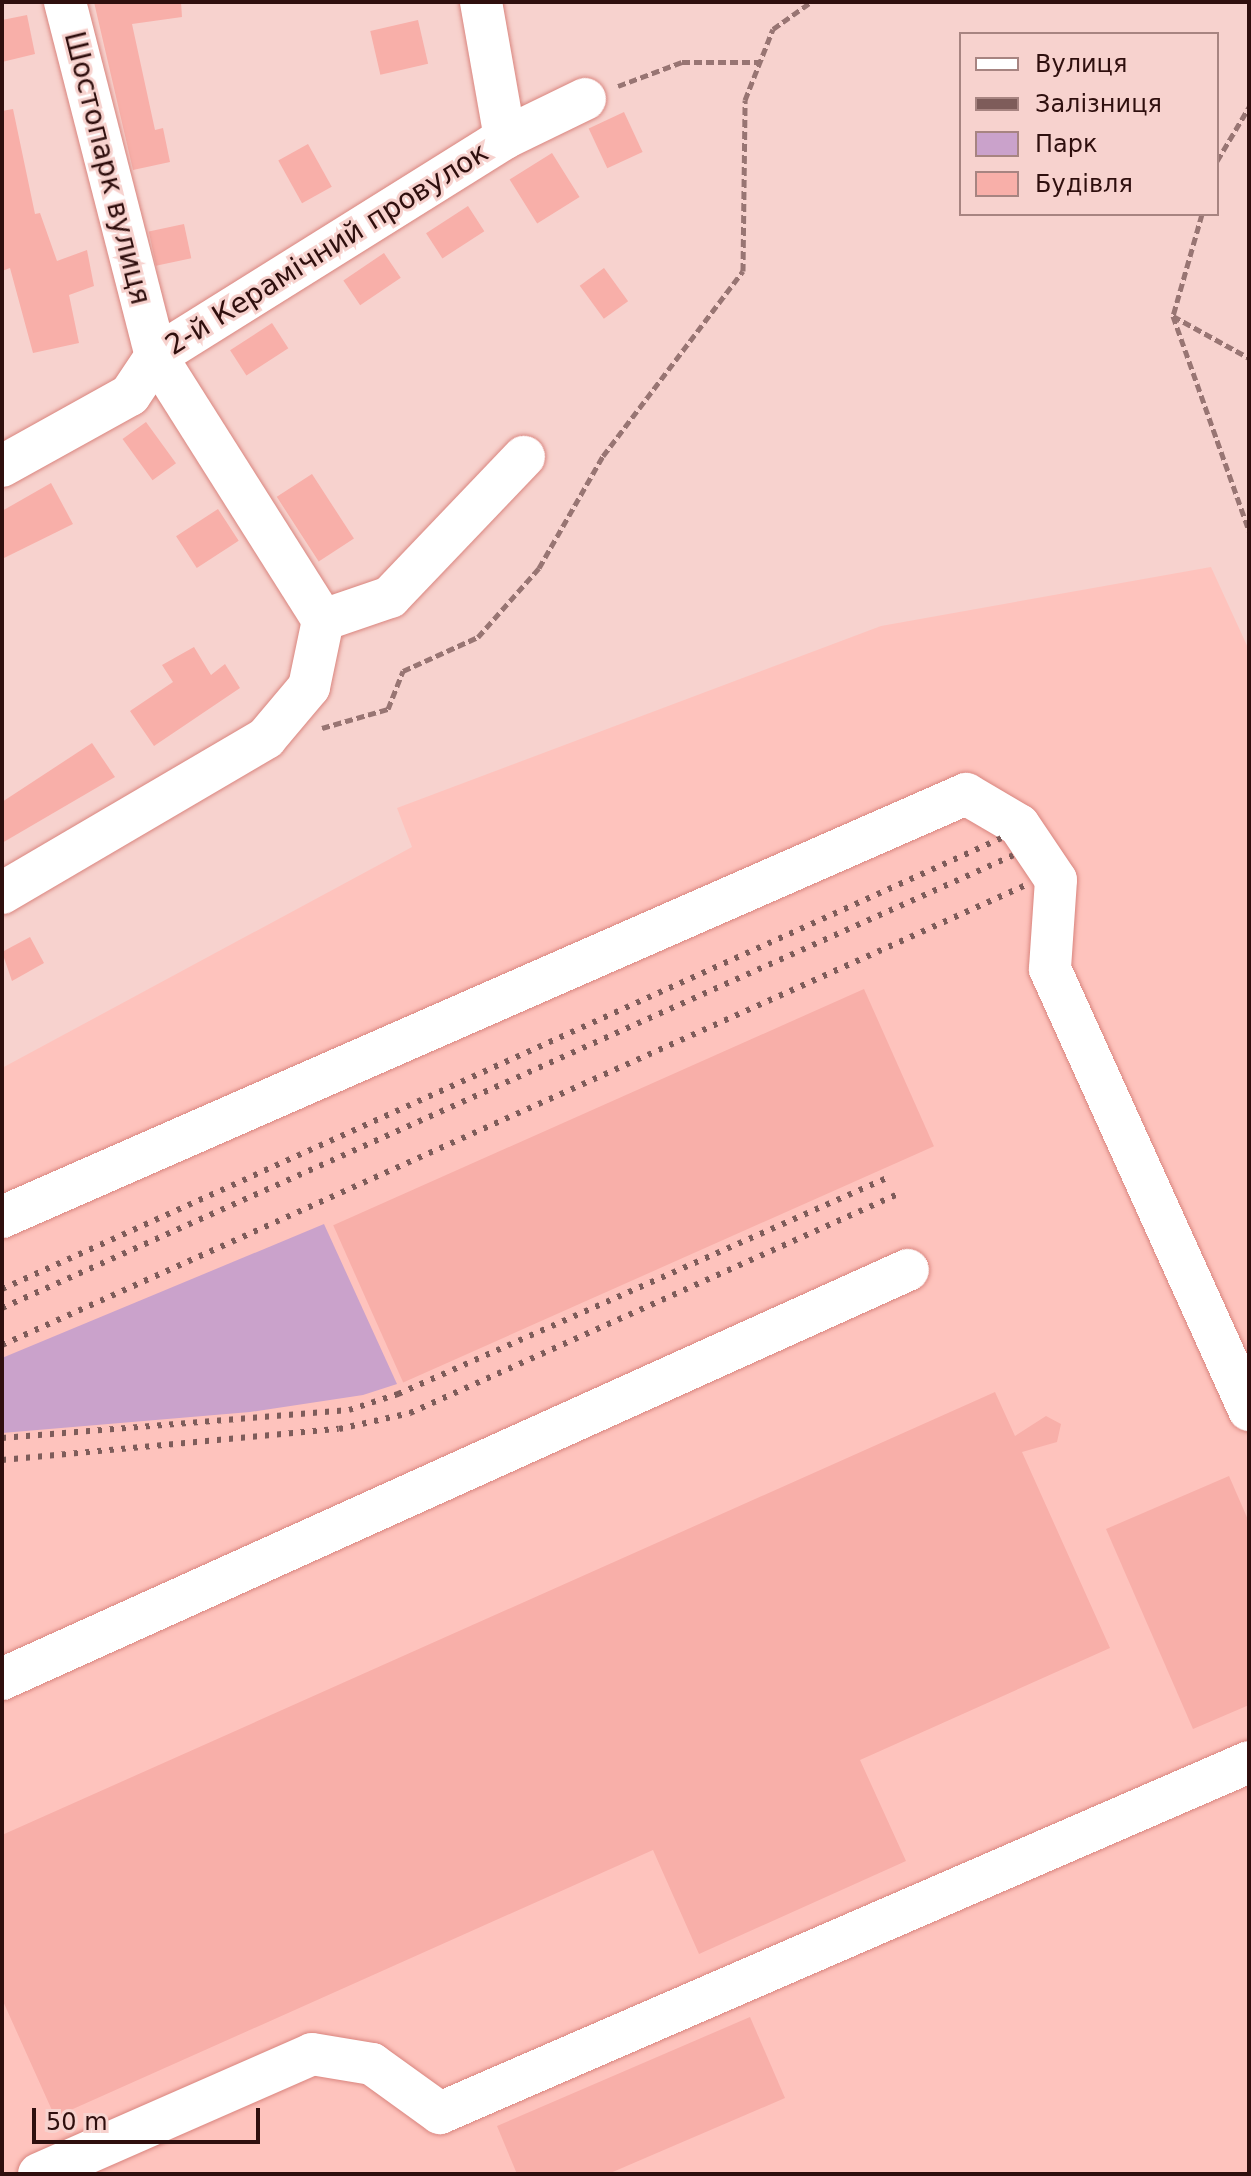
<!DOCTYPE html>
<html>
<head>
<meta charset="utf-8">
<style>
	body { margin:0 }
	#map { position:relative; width:1251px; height:2176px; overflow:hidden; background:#f7d2ce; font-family:"DejaVu Sans",sans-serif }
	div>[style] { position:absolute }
	.built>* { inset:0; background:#fec3bd }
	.green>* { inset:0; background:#caa2cb }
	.building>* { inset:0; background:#f8afa9; transform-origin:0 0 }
	.path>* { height:5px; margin-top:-2.5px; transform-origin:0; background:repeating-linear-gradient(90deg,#987573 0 8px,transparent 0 12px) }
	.roads { filter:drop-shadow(0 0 2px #d9857e) drop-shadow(0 0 2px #d9857e) }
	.minor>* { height:42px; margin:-21px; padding:0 21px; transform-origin:21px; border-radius:21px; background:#fff }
	.rail>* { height:6px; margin-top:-3px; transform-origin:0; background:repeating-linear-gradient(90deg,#7e5c5a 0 4px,transparent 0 12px) }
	span { translate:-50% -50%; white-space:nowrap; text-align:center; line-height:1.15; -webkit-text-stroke:6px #f7d2ce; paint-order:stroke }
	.street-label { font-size:28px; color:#2f0f0e }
	.frame { position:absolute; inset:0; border:4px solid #2f0f0e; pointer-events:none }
	.legend { position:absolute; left:959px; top:32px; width:260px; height:184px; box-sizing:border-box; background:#f7d2ce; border:2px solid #a78481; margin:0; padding:10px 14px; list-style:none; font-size:24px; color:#2f0f0e }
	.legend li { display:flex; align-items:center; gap:16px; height:40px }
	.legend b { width:40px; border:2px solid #a78481 }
	.scale { position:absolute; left:32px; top:2108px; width:228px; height:36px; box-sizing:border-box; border:4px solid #2f0f0e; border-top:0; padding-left:10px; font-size:24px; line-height:28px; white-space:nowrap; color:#2f0f0e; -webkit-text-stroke:6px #f7d2ce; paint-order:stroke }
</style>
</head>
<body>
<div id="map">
	<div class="built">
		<i style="clip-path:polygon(1211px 567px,1249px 650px,1249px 2174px,2px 2174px,2px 1068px,412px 847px,397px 808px,881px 626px)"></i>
	</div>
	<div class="green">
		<i style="clip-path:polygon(324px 1224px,397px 1384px,363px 1395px,250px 1412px,2px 1433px,2px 1358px)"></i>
	</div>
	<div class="building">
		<i style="clip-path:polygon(94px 2px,181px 2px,182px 17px,132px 24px,155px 130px,163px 128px,170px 162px,133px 170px)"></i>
		<i style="clip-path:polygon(27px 15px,35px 54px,2px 62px,2px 20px)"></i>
		<i style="left:418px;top:20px;width:45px;height:49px;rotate:77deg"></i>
		<i style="clip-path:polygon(13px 109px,35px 214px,40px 213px,57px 261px,87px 250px,94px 286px,69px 295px,79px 343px,33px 353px,10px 268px,2px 271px,2px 111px)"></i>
		<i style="left:624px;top:112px;width:44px;height:39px;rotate:65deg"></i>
		<i style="left:308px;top:144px;width:49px;height:34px;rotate:61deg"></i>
		<i style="left:552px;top:153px;width:52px;height:50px;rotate:58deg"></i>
		<i style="left:468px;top:206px;width:30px;height:50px;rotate:57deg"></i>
		<i style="left:184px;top:224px;width:35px;height:36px;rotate:78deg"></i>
		<i style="left:384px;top:253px;width:30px;height:49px;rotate:56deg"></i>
		<i style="left:604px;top:268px;width:41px;height:30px;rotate:54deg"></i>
		<i style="left:272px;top:323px;width:30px;height:50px;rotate:57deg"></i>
		<i style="left:146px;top:422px;width:51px;height:29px;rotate:54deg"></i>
		<i style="left:312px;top:474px;width:77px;height:42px;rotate:57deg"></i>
		<i style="clip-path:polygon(51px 483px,73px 524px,2px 559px,2px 511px)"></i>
		<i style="left:218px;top:509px;width:38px;height:50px;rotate:57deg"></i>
		<i style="clip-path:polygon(194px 647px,211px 675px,225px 664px,240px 688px,154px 746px,130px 711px,173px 682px,162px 665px)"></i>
		<i style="clip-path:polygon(92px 743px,115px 777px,2px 843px,2px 802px)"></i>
		<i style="clip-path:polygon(30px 937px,44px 963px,12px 981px,2px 952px)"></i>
		<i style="left:864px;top:989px;width:172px;height:581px;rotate:66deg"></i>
		<i style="clip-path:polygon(995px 1392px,1015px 1436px,1046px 1416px,1061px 1424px,1057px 1442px,1022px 1452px,1110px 1648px,860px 1760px,906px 1861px,699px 1954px,653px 1850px,55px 2117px,2px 1999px,2px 1835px)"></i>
		<i style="clip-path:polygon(1229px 1476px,1249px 1522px,1249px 1705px,1193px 1729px,1106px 1529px)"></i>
		<i style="clip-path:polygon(750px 2017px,785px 2098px,608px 2174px,517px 2174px,497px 2126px)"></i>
	</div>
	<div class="path">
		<i style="left:618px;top:86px;width:68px;rotate:-20.6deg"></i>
		<i style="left:682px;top:62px;width:78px"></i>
		<i style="left:1217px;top:161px;width:63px;rotate:-59.3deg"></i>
		<i style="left:1202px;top:214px;width:106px;rotate:105.9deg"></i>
		<i style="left:1173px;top:316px;width:87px;rotate:28.9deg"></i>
		<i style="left:1173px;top:316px;width:228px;rotate:70.5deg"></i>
		<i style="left:322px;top:728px;width:69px;rotate:-16.1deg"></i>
		<i style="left:388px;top:709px;width:41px;rotate:-68.5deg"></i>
		<i style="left:403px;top:671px;width:82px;rotate:-24.4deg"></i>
		<i style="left:478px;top:637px;width:92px;rotate:-48.5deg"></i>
		<i style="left:539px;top:568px;width:129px;rotate:-60.3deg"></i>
		<i style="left:603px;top:456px;width:232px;rotate:-52.9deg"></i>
		<i style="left:743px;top:271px;width:171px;rotate:-89.3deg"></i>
		<i style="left:745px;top:100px;width:76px;rotate:-68.5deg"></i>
		<i style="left:773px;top:29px;width:47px;rotate:-35.4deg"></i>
	</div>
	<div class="roads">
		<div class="minor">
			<i style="left:65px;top:2px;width:366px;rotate:75.6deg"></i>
			<i style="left:156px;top:356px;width:312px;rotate:57.7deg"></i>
			<i style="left:481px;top:2px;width:138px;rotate:80deg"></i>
			<i style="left:2px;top:466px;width:146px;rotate:-29deg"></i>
			<i style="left:130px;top:395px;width:47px;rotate:-56.3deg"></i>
			<i style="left:156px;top:356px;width:411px;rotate:-32deg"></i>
			<i style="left:505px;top:138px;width:89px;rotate:-26deg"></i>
			<i style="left:2px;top:893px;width:306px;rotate:-30.4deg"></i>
			<i style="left:266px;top:738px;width:67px;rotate:-49.9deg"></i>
			<i style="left:309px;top:687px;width:68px;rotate:-78.2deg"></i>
			<i style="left:323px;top:620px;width:71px;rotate:-18.9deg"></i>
			<i style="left:390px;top:597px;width:194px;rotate:-46.3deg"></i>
			<i style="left:2px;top:1217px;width:1053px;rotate:-23.69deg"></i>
			<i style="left:966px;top:794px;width:61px;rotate:30.3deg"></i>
			<i style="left:1019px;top:825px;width:66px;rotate:56.1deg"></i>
			<i style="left:1056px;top:880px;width:89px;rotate:93.9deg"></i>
			<i style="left:1050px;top:969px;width:484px;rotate:65.7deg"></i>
			<i style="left:2px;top:1679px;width:994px;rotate:-24.3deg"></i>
			<i style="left:39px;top:2174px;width:298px;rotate:-23.7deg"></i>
			<i style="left:312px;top:2054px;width:61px;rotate:9.5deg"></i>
			<i style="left:372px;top:2064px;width:84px;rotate:35.8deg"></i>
			<i style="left:440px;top:2113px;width:882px;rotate:-23.45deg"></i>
		</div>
	</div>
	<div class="rail">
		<i style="left:2px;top:1289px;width:1099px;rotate:-24.28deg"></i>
		<i style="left:2px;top:1308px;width:1111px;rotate:-24.12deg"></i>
		<i style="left:2px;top:1345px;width:1123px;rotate:-24.19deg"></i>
		<i style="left:2px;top:1438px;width:348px;rotate:-4.6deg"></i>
		<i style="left:349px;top:1410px;width:52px;rotate:-18.1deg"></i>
		<i style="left:398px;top:1394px;width:535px;rotate:-23.83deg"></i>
		<i style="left:2px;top:1460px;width:338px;rotate:-5.3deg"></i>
		<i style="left:339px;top:1429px;width:73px;rotate:-12.7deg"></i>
		<i style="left:410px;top:1413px;width:533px;rotate:-24.16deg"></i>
	</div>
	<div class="street-label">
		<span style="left:107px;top:168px;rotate:76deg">Шостопарк вулиця</span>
		<span style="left:327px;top:249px;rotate:-32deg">2-й Керамічний провулок</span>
	</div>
	<div class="frame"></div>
	<ul class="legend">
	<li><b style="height:10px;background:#fff"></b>Вулиця</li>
	<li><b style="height:10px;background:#7e5c5a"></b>Залізниця</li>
	<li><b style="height:22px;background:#caa2cb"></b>Парк</li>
	<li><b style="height:22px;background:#f8afa9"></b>Будівля</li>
	</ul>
	<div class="scale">50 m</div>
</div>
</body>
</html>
